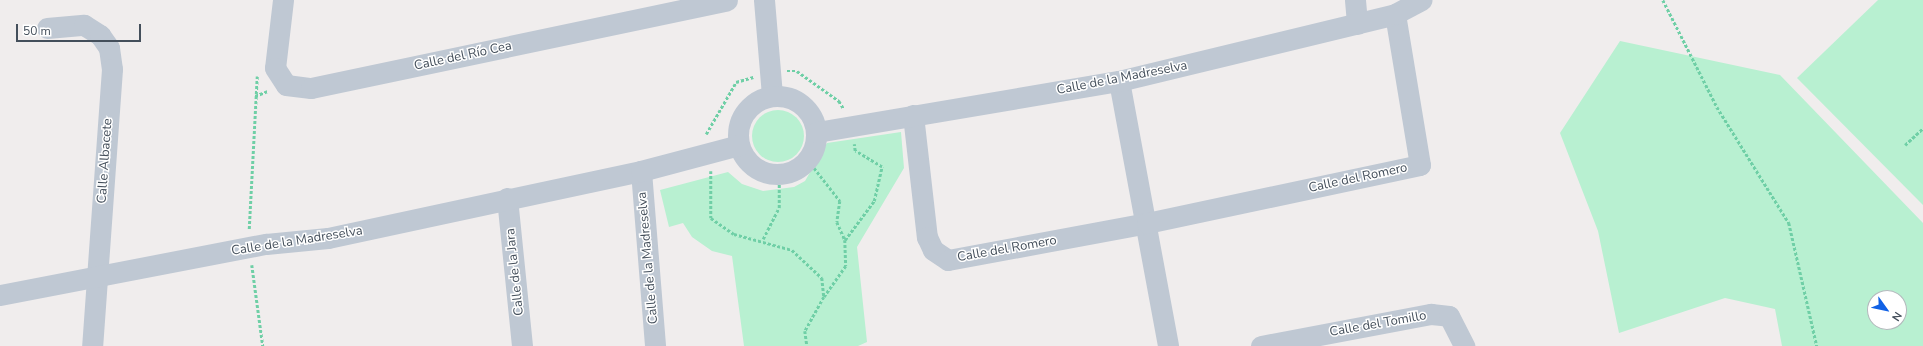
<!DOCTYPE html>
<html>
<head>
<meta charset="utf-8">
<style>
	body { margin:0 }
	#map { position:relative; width:1923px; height:346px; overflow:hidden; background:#f0eded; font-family:"Nunito Sans",sans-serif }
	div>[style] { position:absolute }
	.green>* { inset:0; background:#b8f0d1 }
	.round { border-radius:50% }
	.path>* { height:2.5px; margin-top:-1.25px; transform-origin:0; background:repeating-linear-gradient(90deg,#6fcfa6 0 3px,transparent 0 5px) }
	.minor>* { height:21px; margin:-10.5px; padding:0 10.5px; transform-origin:10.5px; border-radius:10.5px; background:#bfc8d3 }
	.minor>.ring { margin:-10.5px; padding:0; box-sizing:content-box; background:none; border:21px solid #bfc8d3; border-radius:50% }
	span { translate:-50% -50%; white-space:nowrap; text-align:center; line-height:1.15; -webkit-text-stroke:3px #fff; paint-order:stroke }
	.street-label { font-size:13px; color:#444f5b }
	.north { position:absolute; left:1867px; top:290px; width:40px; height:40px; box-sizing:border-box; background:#fff; border:1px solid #b4b9bd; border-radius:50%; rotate:123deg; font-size:11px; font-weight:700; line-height:16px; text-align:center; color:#444f5b }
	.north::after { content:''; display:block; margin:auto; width:14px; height:18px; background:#1161e5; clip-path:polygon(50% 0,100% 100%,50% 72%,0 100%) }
	.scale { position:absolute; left:16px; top:24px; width:125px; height:18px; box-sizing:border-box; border:2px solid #444f5b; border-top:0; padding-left:5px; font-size:12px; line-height:14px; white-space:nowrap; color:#444f5b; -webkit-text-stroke:3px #fff; paint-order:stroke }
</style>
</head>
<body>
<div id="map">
	<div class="green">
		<i style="clip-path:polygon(1878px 0,1923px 0,1923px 205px,1797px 78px)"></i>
		<i style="clip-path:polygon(evenodd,1620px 41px,1780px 75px,1923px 223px,1923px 346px,1782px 346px,1775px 309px,1725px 298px,1619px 333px,1598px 231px,1560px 133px,1620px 41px,1875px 298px,1899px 298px,1899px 322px,1875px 322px,1875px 298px)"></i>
		<i class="round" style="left:752px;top:110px;width:52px;height:52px"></i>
		<i style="clip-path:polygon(901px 132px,904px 168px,857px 247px,867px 342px,858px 346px,744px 346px,732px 256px,712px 251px,692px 237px,683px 223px,669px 227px,660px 190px,728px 172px,742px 184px,763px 191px,794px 187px,805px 181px,827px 143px)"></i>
	</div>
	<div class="path">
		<i style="left:1663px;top:0;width:120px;rotate:63.2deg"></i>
		<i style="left:1717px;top:107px;width:137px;rotate:58.2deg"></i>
		<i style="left:1789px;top:223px;width:126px;rotate:77.2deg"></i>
		<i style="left:787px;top:71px;width:10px"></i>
		<i style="left:797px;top:71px;width:52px;rotate:35.5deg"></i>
		<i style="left:839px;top:101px;width:9px;rotate:58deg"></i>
		<i style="left:255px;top:96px;width:14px;rotate:-21deg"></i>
		<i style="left:706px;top:134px;width:60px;rotate:-60deg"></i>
		<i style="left:736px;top:82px;width:18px;rotate:-16deg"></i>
		<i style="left:1905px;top:145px;width:25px;rotate:-43deg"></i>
		<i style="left:808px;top:160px;width:52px;rotate:52deg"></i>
		<i style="left:840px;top:201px;width:21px;rotate:98deg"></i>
		<i style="left:837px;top:222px;width:20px;rotate:66deg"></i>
		<i style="left:845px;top:240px;width:26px;rotate:88deg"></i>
		<i style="left:846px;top:266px;width:38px;rotate:125deg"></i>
		<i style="left:711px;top:171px;width:47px;rotate:90deg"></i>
		<i style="left:711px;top:218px;width:28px;rotate:35deg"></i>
		<i style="left:734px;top:234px;width:60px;rotate:15.4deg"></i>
		<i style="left:792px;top:250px;width:41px;rotate:43deg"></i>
		<i style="left:822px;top:278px;width:19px;rotate:84deg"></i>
		<i style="left:824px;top:297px;width:39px;rotate:119deg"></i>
		<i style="left:805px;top:331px;width:15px;rotate:82deg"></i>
		<i style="left:249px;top:229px;width:153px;rotate:-87deg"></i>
		<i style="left:763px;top:239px;width:35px;rotate:-63deg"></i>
		<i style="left:779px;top:208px;width:33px;rotate:-90deg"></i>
		<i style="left:845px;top:240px;width:49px;rotate:-53.4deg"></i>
		<i style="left:874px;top:201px;width:35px;rotate:-77deg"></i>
		<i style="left:882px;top:167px;width:31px;rotate:-149deg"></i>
		<i style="left:855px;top:151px;width:7px;rotate:-98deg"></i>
		<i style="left:252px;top:265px;width:82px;rotate:82.3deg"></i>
	</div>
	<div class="minor">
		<i style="left:283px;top:0;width:68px;rotate:96.7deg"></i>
		<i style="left:275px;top:68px;width:20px;rotate:57deg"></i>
		<i style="left:286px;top:85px;width:25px;rotate:7deg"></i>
		<i style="left:311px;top:88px;width:425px;rotate:-11.9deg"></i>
		<i style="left:764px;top:0;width:96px;rotate:85.2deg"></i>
		<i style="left:1355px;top:0;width:24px;rotate:85deg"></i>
		<i style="left:47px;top:28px;width:37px;rotate:-5deg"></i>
		<i style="left:84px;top:25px;width:19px;rotate:32deg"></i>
		<i style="left:100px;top:35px;width:16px;rotate:55deg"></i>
		<i style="left:109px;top:48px;width:21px;rotate:82deg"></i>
		<i style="left:112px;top:69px;width:278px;rotate:94.1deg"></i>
		<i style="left:1119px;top:81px;width:269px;rotate:79.5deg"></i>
		<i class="ring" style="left:738px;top:96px;width:57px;height:57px"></i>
		<i style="left:913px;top:115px;width:123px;rotate:83.5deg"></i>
		<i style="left:927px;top:237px;width:14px;rotate:65deg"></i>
		<i style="left:933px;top:250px;width:18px;rotate:34deg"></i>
		<i style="left:948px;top:260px;width:202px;rotate:-10.5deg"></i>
		<i style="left:1147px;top:223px;width:279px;rotate:-12deg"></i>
		<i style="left:1420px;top:165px;width:153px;rotate:-99.4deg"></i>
		<i style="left:817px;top:132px;width:306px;rotate:-9.6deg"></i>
		<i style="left:1119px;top:81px;width:284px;rotate:-13.6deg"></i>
		<i style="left:1395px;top:14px;width:30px;rotate:-28deg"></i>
		<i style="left:641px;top:171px;width:176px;rotate:85.4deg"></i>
		<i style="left:507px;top:198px;width:149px;rotate:84.2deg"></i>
		<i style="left:0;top:295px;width:271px;rotate:-10.9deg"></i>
		<i style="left:266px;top:244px;width:62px;rotate:-5.5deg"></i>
		<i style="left:328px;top:238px;width:320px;rotate:-12.1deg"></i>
		<i style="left:641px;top:171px;width:101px;rotate:-14.9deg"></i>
		<i style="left:1261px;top:346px;width:173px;rotate:-10.7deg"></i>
		<i style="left:1431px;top:314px;width:18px;rotate:6deg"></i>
		<i style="left:1449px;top:316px;width:34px;rotate:63deg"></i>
	</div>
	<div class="street-label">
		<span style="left:463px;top:56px;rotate:-12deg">Calle del Río Cea</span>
		<span style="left:1122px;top:78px;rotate:-11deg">Calle de la Madreselva</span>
		<span style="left:105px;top:161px;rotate:-86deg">Calle Albacete</span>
		<span style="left:1358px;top:178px;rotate:-12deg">Calle del Romero</span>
		<span style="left:297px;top:241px;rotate:-9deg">Calle de la Madreselva</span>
		<span style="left:1007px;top:249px;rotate:-10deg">Calle del Romero</span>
		<span style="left:648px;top:258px;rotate:-95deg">Calle de la Madreselva</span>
		<span style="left:515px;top:272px;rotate:-96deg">Calle de la Jara</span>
		<span style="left:1378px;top:324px;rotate:-10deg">Calle del Tomillo</span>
	</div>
	<div class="north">N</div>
	<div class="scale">50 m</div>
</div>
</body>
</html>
